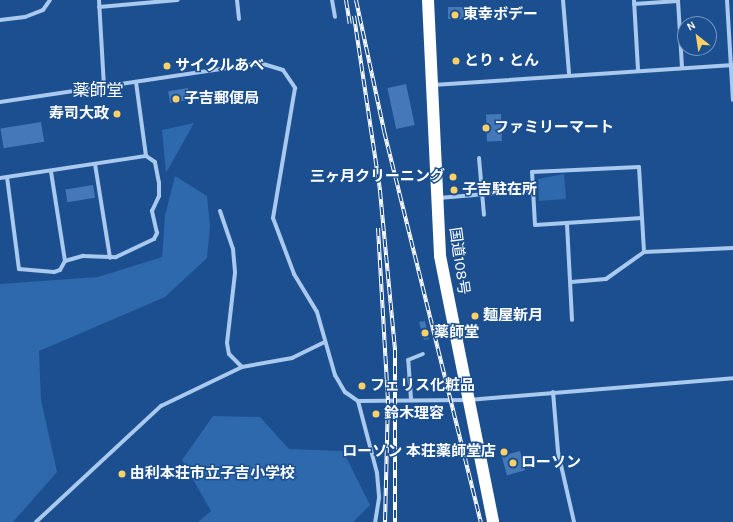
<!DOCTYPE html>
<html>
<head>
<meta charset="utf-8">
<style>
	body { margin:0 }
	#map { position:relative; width:733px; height:522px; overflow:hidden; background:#1b4f8f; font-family:Karla,"Noto Sans JP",sans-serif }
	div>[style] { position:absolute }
	.green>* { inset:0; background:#2e69ad }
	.building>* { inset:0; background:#4478b7; transform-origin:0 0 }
	.round { border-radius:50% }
	.street>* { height:4px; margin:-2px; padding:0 2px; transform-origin:2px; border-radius:2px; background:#a9c9ee }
	.highway>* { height:12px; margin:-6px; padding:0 6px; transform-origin:6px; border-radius:6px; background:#fff }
	.rail>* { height:4px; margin-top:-2px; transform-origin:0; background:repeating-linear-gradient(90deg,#1b4f8f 0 8px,#fff 0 16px); box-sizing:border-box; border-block:1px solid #fff }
	.dots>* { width:11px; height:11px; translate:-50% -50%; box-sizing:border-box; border:2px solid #1b4f8f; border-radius:50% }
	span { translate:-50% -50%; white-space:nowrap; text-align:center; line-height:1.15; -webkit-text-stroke:3px #1b4f8f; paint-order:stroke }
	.poi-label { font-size:15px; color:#fff; font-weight:700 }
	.left { translate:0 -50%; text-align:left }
	.right { translate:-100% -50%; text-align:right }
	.street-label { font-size:15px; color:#fff }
	.quarter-label { font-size:17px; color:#fff }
	.north { position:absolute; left:677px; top:16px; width:40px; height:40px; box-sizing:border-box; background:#1b4f8f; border:1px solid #7695bc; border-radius:50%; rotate:330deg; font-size:11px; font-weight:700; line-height:16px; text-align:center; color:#fff }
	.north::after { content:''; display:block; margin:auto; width:14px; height:18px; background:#ffd166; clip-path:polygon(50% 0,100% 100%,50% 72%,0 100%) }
</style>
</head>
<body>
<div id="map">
	<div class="green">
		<i style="clip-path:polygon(194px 123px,166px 173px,162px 130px)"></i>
		<i style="clip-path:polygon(564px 174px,566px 199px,539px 201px,538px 179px)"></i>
		<i style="clip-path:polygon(175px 176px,207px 196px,210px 226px,207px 258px,165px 297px,39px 351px,41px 400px,57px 472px,13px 522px,0 522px,0 284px,98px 277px,162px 257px,165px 216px)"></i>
		<i style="clip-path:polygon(213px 416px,260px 417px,289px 449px,343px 451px,370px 505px,353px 522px,198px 522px,211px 511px,182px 460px)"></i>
	</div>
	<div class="building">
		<i style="left:472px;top:7px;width:12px;height:24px;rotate:90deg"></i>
		<i style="left:406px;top:84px;width:42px;height:19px;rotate:78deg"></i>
		<i style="left:188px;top:88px;width:12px;height:20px;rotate:81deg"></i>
		<i style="left:501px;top:114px;width:27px;height:15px;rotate:88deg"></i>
		<i style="left:41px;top:122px;width:20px;height:41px;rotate:81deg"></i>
		<i style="left:93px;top:185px;width:13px;height:28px;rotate:81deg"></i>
		<i style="clip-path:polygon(425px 321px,429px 339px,424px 340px,419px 322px)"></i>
		<i style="left:520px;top:451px;width:20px;height:19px;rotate:75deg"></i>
		<i class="round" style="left:249.5px;top:465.5px;width:11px;height:11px"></i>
	</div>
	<div class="street">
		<i style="left:99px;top:0;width:87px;rotate:86.7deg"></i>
		<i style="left:237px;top:0;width:19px;rotate:84deg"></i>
		<i style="left:332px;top:0;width:17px;rotate:80deg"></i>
		<i style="left:563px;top:0;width:73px;rotate:85.3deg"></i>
		<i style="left:634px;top:0;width:70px;rotate:86.7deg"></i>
		<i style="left:678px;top:0;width:68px;rotate:86.6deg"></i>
		<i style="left:727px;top:0;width:100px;rotate:86.6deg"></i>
		<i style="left:634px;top:4px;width:44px;rotate:-3.9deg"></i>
		<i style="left:99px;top:7px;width:79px;rotate:-5.1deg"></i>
		<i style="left:0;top:20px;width:25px;rotate:-7deg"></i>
		<i style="left:25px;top:17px;width:19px;rotate:-21deg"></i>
		<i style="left:43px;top:10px;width:12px;rotate:-55deg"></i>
		<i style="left:433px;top:85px;width:301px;rotate:-3.8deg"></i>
		<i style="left:0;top:102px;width:263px;rotate:-8.5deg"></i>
		<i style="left:260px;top:63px;width:24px;rotate:17deg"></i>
		<i style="left:283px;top:70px;width:22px;rotate:56deg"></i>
		<i style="left:295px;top:88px;width:132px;rotate:99.6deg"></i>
		<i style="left:273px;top:218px;width:60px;rotate:69.4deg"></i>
		<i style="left:294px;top:274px;width:44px;rotate:58.8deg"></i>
		<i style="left:317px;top:312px;width:66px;rotate:74.1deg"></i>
		<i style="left:335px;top:375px;width:20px;rotate:60deg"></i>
		<i style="left:345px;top:392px;width:16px;rotate:35deg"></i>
		<i style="left:358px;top:401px;width:110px;rotate:-0.5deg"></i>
		<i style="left:468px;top:400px;width:266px;rotate:-4.7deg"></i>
		<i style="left:479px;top:158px;width:57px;rotate:85deg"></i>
		<i style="left:95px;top:164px;width:95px;rotate:80.9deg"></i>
		<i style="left:7px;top:177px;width:93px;rotate:82.6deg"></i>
		<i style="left:19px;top:269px;width:35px;rotate:5deg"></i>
		<i style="left:54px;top:272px;width:6px;rotate:-18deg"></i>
		<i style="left:60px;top:270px;width:10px;rotate:-61deg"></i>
		<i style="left:65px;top:261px;width:90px;rotate:-98.9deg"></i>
		<i style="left:0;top:178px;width:148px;rotate:-8.6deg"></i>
		<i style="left:146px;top:156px;width:75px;rotate:-97.7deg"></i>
		<i style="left:439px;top:198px;width:93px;rotate:-4.9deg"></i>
		<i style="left:220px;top:211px;width:40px;rotate:71.1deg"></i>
		<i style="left:233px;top:249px;width:24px;rotate:85deg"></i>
		<i style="left:235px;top:273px;width:70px;rotate:96.5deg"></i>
		<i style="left:227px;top:343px;width:11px;rotate:80deg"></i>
		<i style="left:229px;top:354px;width:18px;rotate:45deg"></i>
		<i style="left:642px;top:218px;width:107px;rotate:176.3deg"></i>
		<i style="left:535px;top:225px;width:53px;rotate:-93.2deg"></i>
		<i style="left:532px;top:172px;width:107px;rotate:-2.7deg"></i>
		<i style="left:639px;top:167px;width:85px;rotate:86.6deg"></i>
		<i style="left:567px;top:224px;width:96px;rotate:87deg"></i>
		<i style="left:65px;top:261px;width:19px;rotate:-16deg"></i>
		<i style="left:83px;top:256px;width:33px;rotate:2deg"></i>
		<i style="left:116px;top:257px;width:42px;rotate:-25.3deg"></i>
		<i style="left:154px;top:239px;width:7px;rotate:-63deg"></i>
		<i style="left:157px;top:233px;width:23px;rotate:-103deg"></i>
		<i style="left:152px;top:211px;width:17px;rotate:-65deg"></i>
		<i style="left:159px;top:196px;width:13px;rotate:-90deg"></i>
		<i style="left:159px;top:183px;width:21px;rotate:-101deg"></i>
		<i style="left:155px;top:162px;width:11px;rotate:-146deg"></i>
		<i style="left:571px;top:282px;width:35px;rotate:-5deg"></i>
		<i style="left:606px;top:279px;width:47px;rotate:-35.4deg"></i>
		<i style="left:644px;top:252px;width:89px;rotate:-2.6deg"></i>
		<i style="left:553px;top:392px;width:60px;rotate:85.2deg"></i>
		<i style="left:558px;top:452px;width:72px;rotate:77.1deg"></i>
		<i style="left:411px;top:399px;width:39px;rotate:-94deg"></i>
		<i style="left:408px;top:360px;width:16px;rotate:-22deg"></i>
		<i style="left:358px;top:401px;width:74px;rotate:75.2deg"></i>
		<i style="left:377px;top:473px;width:25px;rotate:85deg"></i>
		<i style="left:379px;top:498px;width:24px;rotate:99deg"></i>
		<i style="left:36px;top:522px;width:171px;rotate:-42.9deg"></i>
		<i style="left:161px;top:406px;width:90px;rotate:-25.7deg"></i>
		<i style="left:242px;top:367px;width:51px;rotate:-10.2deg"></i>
		<i style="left:292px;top:358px;width:37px;rotate:-26deg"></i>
	</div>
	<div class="highway">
		<i style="left:428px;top:0;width:256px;rotate:87.3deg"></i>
		<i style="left:440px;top:256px;width:271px;rotate:78.7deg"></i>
	</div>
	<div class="rail">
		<i style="left:346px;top:0;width:24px;rotate:81deg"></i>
		<i style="left:356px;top:0;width:134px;rotate:77.9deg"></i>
		<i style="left:384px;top:131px;width:403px;rotate:76.1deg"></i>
		<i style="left:354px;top:16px;width:177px;rotate:81.5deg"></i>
		<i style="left:380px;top:191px;width:160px;rotate:84.6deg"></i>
		<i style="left:395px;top:350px;width:172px;rotate:90deg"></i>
		<i style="left:378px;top:228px;width:172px;rotate:86.7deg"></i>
		<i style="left:388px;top:400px;width:122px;rotate:91.4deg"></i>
	</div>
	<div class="dots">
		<i style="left:455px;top:15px;background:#ffd166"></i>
		<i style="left:456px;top:61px;background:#ffd166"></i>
		<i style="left:167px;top:66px;background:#ffd166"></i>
		<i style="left:176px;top:99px;background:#ffd166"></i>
		<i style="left:117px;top:114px;background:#ffd166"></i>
		<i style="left:486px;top:128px;background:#ffd166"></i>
		<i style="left:453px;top:177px;background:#ffd166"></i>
		<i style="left:454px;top:190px;background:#ffd166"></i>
		<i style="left:475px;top:316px;background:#ffd166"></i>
		<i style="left:425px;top:333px;background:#ffd166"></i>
		<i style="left:362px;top:386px;background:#ffd166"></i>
		<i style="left:376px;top:414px;background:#ffd166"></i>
		<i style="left:504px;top:452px;background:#ffd166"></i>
		<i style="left:513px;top:463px;background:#ffd166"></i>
		<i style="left:122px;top:474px;background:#ffd166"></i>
	</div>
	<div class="poi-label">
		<span class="left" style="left:463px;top:15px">東幸ボデー</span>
		<span class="left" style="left:464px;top:61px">とり・とん</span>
		<span class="left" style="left:175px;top:66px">サイクルあべ</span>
		<span class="left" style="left:184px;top:99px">子吉郵便局</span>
		<span class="right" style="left:109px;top:114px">寿司大政</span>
		<span class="left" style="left:494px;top:128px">ファミリーマート</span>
		<span class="right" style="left:445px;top:177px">三ヶ月クリーニング</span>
		<span class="left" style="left:462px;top:190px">子吉駐在所</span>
		<span class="left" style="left:483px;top:316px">麺屋新月</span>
		<span class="left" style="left:434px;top:333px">薬師堂</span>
		<span class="left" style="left:370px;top:386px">フェリス化粧品</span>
		<span class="left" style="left:384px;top:414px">鈴木理容</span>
		<span class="right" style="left:496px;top:452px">ローソン 本荘薬師堂店</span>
		<span class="left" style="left:521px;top:463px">ローソン</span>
		<span class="left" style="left:130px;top:474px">由利本荘市立子吉小学校</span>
	</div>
	<div class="street-label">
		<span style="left:459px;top:261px;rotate:82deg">国道108号</span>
	</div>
	<div class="quarter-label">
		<span style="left:98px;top:91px">薬師堂</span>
	</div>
	<div class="north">N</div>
</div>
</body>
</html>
